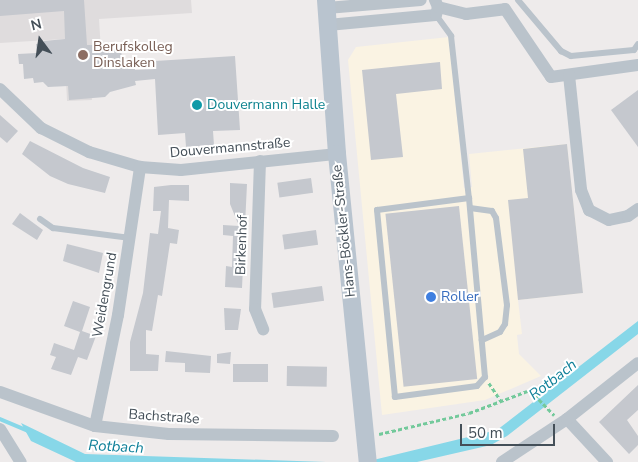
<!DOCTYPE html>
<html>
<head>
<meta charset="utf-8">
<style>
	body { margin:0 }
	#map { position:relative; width:638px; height:462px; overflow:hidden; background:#eeebeb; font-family:"Nunito Sans",sans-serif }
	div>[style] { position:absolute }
	.commercial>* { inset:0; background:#faf3e3 }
	.education>* { inset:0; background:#dfdcdd }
	.water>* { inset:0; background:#87d7e8 }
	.stream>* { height:4px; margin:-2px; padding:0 2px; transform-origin:2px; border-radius:2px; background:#87d7e8 }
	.building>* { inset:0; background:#c5c8ce; transform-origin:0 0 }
	.path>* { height:2.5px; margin-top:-1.25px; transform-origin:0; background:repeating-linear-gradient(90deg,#73c99b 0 4px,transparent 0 6.5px) }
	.service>* { height:6px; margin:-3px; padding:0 3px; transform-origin:3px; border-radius:3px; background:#bac3cb }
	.minor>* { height:12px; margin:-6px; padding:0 6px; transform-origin:6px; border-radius:6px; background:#bac3cb }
	.secondary>* { height:18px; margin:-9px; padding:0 9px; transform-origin:9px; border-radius:9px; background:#b9c4cf }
	.dots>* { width:14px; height:14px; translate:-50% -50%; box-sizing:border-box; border:2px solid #fff; border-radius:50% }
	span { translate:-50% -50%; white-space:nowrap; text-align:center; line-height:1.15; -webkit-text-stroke:4px #fff; paint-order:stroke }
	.education-label { font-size:14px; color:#785e54 }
	.left { translate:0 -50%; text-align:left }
	.culture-label { font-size:14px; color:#0d838f }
	.street-label { font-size:14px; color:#444f58 }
	.shop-label { font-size:14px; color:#366cbe }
	.water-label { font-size:15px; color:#108099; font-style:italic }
	.north { position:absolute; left:15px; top:15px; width:50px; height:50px; -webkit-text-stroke:4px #fff; paint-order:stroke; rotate:346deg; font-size:14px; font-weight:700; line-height:20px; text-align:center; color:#444f58 }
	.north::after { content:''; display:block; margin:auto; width:18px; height:22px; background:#444f58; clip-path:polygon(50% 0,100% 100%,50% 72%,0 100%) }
	.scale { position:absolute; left:460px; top:424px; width:95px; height:22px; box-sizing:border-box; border:2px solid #444f58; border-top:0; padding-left:6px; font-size:15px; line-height:18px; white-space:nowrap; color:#444f58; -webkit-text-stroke:4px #fff; paint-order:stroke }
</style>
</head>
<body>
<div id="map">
	<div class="commercial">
		<i style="clip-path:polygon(449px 37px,464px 188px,472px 187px,469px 154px,567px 144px,583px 293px,518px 300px,522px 334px,517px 335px,519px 354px,541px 376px,485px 400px,382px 415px,348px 60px,356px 47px)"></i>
	</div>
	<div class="education">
		<i style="clip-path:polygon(0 0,191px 0,192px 13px,99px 19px,102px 67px,90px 68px,92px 100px,67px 101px,64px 39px,0 43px)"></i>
	</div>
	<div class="water">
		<i style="clip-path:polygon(638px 321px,638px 334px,507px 436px,491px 445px,417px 462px,365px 462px,497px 430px)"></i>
		<i style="clip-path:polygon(21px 423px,85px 454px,326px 462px,76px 462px,31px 441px)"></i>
	</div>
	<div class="stream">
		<i style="left:0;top:419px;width:33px;rotate:23deg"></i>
	</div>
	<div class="building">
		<i style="clip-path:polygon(0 0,84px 0,87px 45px,121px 45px,122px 66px,134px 65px,135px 70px,155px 69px,155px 61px,235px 56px,240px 130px,213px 131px,214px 145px,186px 147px,185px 133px,158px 135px,155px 79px,135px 81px,136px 85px,110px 92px,105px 97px,69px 100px,68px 86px,48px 87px,43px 82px,34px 83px,33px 78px,24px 79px,23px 64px,19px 64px,18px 54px,37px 53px,36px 44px,44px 43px,44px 41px,65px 39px,64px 11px,0 16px)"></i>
		<i style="clip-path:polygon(440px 62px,442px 89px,396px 94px,403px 157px,371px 160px,362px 70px)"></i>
		<i style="clip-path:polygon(638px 90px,638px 147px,611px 110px)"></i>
		<i style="clip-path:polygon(0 115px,18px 131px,7px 143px,0 137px)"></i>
		<i style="clip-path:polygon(30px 141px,83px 168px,110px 177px,105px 193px,68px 184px,50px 176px,22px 154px)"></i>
		<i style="clip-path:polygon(567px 144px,583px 293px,518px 300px,508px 200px,528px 198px,523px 149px)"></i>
		<i style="left:311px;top:178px;width:15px;height:34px;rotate:82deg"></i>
		<i style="clip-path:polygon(230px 183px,247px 184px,242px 288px,225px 287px,226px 266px,232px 267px,233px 236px,223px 235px,223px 225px,239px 226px,230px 204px)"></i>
		<i style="clip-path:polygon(171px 185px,189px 185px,189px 201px,169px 200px,168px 228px,179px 230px,177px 244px,170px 243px,162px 296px,158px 295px,152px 331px,146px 330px,146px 354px,159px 355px,158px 371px,130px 371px,130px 342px,143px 293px,150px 233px,158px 234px,161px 211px,153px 211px,154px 187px)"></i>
		<i style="left:459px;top:206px;width:174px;height:74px;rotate:84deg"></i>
		<i style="clip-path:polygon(20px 213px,43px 230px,37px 240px,12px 224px)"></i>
		<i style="left:316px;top:230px;width:15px;height:34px;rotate:82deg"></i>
		<i style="clip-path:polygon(67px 244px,103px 253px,99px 273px,63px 261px)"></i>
		<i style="left:322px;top:286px;width:15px;height:51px;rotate:82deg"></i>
		<i style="clip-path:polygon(73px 301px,90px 307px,82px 331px,96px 336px,87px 360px,78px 357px,71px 375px,51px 369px,56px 357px,50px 355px,54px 343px,74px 350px,80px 332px,64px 326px)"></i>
		<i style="clip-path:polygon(224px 308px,241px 309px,238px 330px,225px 330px)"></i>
		<i style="clip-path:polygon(166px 351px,211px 356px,210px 373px,185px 372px,185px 363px,165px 362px)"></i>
		<i style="clip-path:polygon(231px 352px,230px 364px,217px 363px,217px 354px)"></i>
		<i style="left:233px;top:364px;width:35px;height:18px"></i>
		<i style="left:287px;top:366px;width:40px;height:20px;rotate:1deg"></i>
		<i style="clip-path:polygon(638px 385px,638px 410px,627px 420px,638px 436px,638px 445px,629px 454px,599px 422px)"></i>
	</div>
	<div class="path">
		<i style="left:489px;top:383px;width:22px;rotate:56deg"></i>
		<i style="left:379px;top:434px;width:92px;rotate:-13.1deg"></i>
		<i style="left:469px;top:413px;width:65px;rotate:-20.7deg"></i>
		<i style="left:530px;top:390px;width:35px;rotate:46deg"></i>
	</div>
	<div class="service">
		<i style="left:518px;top:0;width:67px;rotate:49.9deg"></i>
		<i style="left:561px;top:51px;width:11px;rotate:27deg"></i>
		<i style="left:571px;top:56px;width:63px;rotate:-5.4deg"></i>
		<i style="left:634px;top:50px;width:7px;rotate:-56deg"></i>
		<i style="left:436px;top:15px;width:26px;rotate:54deg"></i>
		<i style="left:451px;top:36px;width:163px;rotate:83.7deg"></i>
		<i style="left:469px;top:198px;width:180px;rotate:84.9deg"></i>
		<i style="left:485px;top:377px;width:12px;rotate:132deg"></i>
		<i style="left:477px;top:386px;width:83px;rotate:172.4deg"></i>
		<i style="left:395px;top:397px;width:188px;rotate:-95.5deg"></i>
		<i style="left:377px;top:210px;width:93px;rotate:-7.4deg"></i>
		<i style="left:470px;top:208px;width:22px;rotate:8deg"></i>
		<i style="left:492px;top:211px;width:8px;rotate:60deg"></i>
		<i style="left:496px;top:218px;width:88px;rotate:82.8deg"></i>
		<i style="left:507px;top:305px;width:19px;rotate:96deg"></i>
		<i style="left:505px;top:324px;width:9px;rotate:122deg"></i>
		<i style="left:500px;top:332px;width:20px;rotate:156deg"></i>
		<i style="left:40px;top:219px;width:16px;rotate:35deg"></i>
		<i style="left:53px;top:228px;width:78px;rotate:7.4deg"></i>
	</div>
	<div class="minor">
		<i style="left:438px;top:7px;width:29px;rotate:14deg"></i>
		<i style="left:466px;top:14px;width:39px;rotate:-7deg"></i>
		<i style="left:505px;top:9px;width:82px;rotate:55.9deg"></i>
		<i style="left:551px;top:77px;width:88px;rotate:-7.9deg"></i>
		<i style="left:327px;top:8px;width:94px;rotate:-4.9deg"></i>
		<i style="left:328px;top:25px;width:108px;rotate:-5.3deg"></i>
		<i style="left:436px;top:15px;width:8px;rotate:-76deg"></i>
		<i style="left:438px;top:7px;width:8px;rotate:-113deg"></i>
		<i style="left:569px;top:75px;width:116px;rotate:84deg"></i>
		<i style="left:581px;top:190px;width:22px;rotate:68deg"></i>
		<i style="left:589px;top:210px;width:22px;rotate:27deg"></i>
		<i style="left:609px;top:220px;width:19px;rotate:-12deg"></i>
		<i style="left:628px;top:216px;width:12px;rotate:-35deg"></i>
		<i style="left:0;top:89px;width:57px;rotate:43.6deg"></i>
		<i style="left:41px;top:128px;width:54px;rotate:26.6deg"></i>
		<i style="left:89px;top:152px;width:53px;rotate:16.4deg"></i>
		<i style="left:140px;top:167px;width:41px;rotate:4.2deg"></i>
		<i style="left:181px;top:170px;width:157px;rotate:-5.9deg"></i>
		<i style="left:260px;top:161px;width:148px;rotate:91.9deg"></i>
		<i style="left:255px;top:309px;width:22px;rotate:68deg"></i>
		<i style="left:0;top:392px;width:101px;rotate:19.7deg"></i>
		<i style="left:95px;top:426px;width:74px;rotate:6.2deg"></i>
		<i style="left:169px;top:434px;width:164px;rotate:0.7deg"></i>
		<i style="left:567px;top:419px;width:59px;rotate:47.1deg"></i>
		<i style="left:95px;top:426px;width:113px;rotate:-78.3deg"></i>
		<i style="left:118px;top:315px;width:150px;rotate:-81.5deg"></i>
		<i style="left:0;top:429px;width:39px;rotate:58deg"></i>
		<i style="left:502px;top:462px;width:78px;rotate:-33.5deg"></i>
		<i style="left:567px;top:419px;width:90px;rotate:-38.3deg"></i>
	</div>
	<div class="secondary">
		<i style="left:326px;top:0;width:154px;rotate:85.9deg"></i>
		<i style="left:337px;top:154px;width:310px;rotate:84.3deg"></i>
	</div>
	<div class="dots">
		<i style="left:83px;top:55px;background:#8d6e63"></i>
		<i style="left:197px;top:105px;background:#0f9aa8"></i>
		<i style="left:431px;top:297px;background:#3f7fe0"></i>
	</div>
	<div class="education-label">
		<span class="left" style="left:93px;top:55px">Berufskolleg<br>Dinslaken</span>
	</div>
	<div class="culture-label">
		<span class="left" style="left:207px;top:105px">Douvermann Halle</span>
	</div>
	<div class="street-label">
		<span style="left:230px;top:148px;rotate:-5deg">Douvermannstraße</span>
		<span style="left:344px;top:231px;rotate:-96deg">Hans-Böckler-Straße</span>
		<span style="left:242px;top:245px;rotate:-88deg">Birkenhof</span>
		<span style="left:105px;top:295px;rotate:-80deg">Weidengrund</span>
		<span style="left:164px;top:417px;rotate:4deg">Bachstraße</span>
	</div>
	<div class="shop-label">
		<span class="left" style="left:441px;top:297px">Roller</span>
	</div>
	<div class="water-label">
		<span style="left:553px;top:380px;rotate:-38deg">Rotbach</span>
		<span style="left:116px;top:447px;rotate:3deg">Rotbach</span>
	</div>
	<div class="north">N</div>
	<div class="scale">50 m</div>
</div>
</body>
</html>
